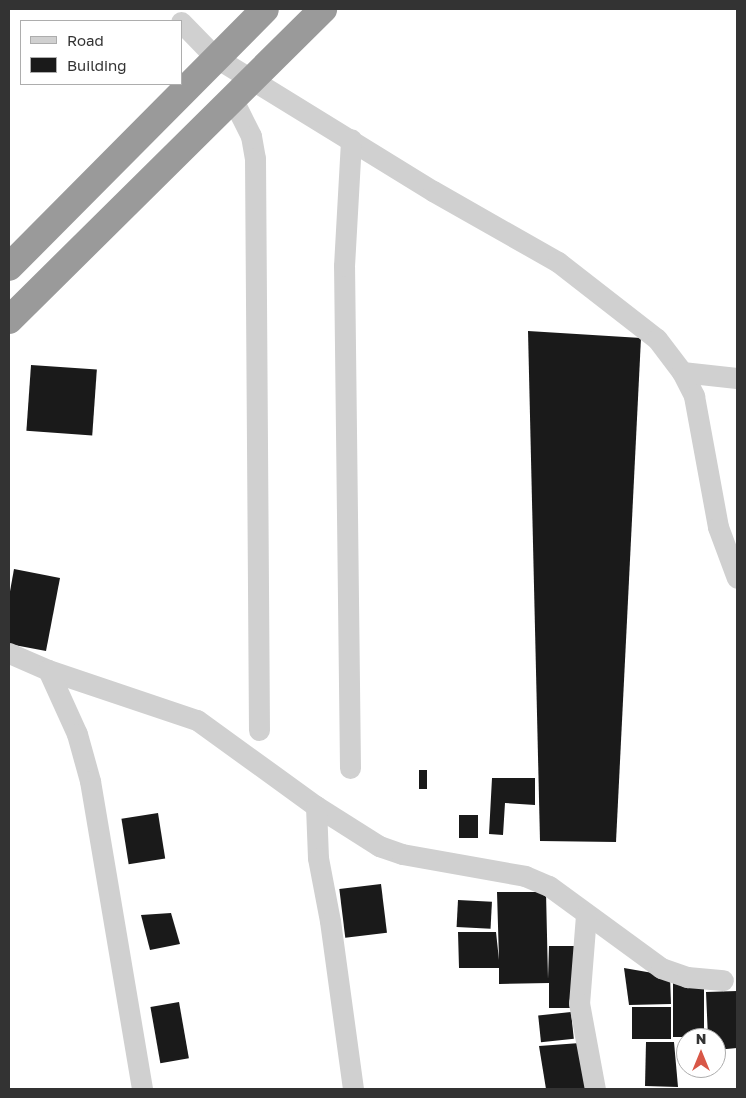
<!DOCTYPE html>
<html>
<head>
<meta charset="utf-8">
<style>
	body { margin:0 }
	#map { position:relative; width:746px; height:1098px; overflow:hidden; background:#fff; font-family:"Golos Text",sans-serif }
	div>[style] { position:absolute }
	.building>* { inset:0; background:#1a1a1a; transform-origin:0 0 }
	.minor>* { height:21px; margin:-10.5px; padding:0 10.5px; transform-origin:10.5px; border-radius:10.5px; background:#d0d0d0 }
	.highway>* { height:28px; margin:-14px; padding:0 14px; transform-origin:14px; border-radius:14px; background:#9a9a9a }
	span { translate:-50% -50%; white-space:nowrap; text-align:center; line-height:1.15; -webkit-text-stroke:5px #fff; paint-order:stroke }
	.frame { position:absolute; inset:0; border:10px solid #333; pointer-events:none }
	.legend { position:absolute; left:20px; top:20px; width:162px; height:65px; box-sizing:border-box; background:#fff; border:1px solid #adadad; margin:0; padding:6px 9px; list-style:none; font-size:15px; color:#333 }
	.legend li { display:flex; align-items:center; gap:10px; height:25px }
	.legend b { width:25px; border:1px solid #adadad }
	.north { position:absolute; left:676px; top:1028px; width:50px; height:50px; box-sizing:border-box; background:#fff; border:1px solid #adadad; border-radius:50%; rotate:0deg; font-size:14px; font-weight:700; line-height:20px; text-align:center; color:#333 }
	.north::after { content:''; display:block; margin:auto; width:18px; height:22px; background:#d85747; clip-path:polygon(50% 0,100% 100%,50% 72%,0 100%) }
</style>
</head>
<body>
<div id="map">
	<div class="building">
		<i style="clip-path:polygon(528px 331px,641px 338px,616px 842px,540px 841px)"></i>
		<i style="left:31px;top:365px;width:66px;height:66px;rotate:4deg"></i>
		<i style="clip-path:polygon(14px 569px,60px 578px,46px 651px,9px 644px,9px 597px)"></i>
		<i style="left:419px;top:770px;width:8px;height:19px"></i>
		<i style="clip-path:polygon(492px 778px,535px 778px,535px 805px,505px 803px,503px 835px,489px 834px)"></i>
		<i style="left:158px;top:813px;width:46px;height:37px;rotate:81deg"></i>
		<i style="left:459px;top:815px;width:19px;height:23px"></i>
		<i style="left:381px;top:884px;width:49px;height:42px;rotate:83deg"></i>
		<i style="clip-path:polygon(497px 892px,546px 892px,548px 979px,549px 946px,577px 946px,577px 1008px,549px 1008px,549px 983px,499px 984px,499px 968px,459px 968px,458px 932px,496px 932px,499px 960px)"></i>
		<i style="left:458px;top:900px;width:34px;height:27px;rotate:3deg"></i>
		<i style="clip-path:polygon(171px 913px,180px 944px,150px 950px,141px 915px)"></i>
		<i style="clip-path:polygon(624px 968px,670px 976px,671px 1004px,629px 1005px)"></i>
		<i style="left:673px;top:983px;width:31px;height:54px"></i>
		<i style="clip-path:polygon(737px 991px,737px 1048px,716px 1050px,716px 1038px,708px 1038px,706px 992px)"></i>
		<i style="left:179px;top:1002px;width:57px;height:29px;rotate:80deg"></i>
		<i style="left:632px;top:1007px;width:39px;height:32px"></i>
		<i style="left:571px;top:1012px;width:27px;height:33px;rotate:84deg"></i>
		<i style="clip-path:polygon(646px 1042px,674px 1042px,678px 1087px,645px 1086px)"></i>
		<i style="clip-path:polygon(580px 1043px,589px 1089px,546px 1089px,539px 1046px)"></i>
	</div>
	<div class="minor">
		<i style="left:181px;top:22px;width:49px;rotate:45.8deg"></i>
		<i style="left:215px;top:57px;width:256px;rotate:31.6deg"></i>
		<i style="left:433px;top:191px;width:144px;rotate:29.6deg"></i>
		<i style="left:558px;top:262px;width:125px;rotate:37.9deg"></i>
		<i style="left:657px;top:339px;width:41px;rotate:52.9deg"></i>
		<i style="left:682px;top:372px;width:27px;rotate:63deg"></i>
		<i style="left:694px;top:396px;width:133px;rotate:79.6deg"></i>
		<i style="left:718px;top:527px;width:54px;rotate:69.6deg"></i>
		<i style="left:233px;top:100px;width:40px;rotate:63.4deg"></i>
		<i style="left:251px;top:136px;width:22px;rotate:80deg"></i>
		<i style="left:255px;top:158px;width:572px;rotate:89.6deg"></i>
		<i style="left:682px;top:372px;width:55px;rotate:6.2deg"></i>
		<i style="left:9px;top:653px;width:43px;rotate:23.6deg"></i>
		<i style="left:48px;top:670px;width:157px;rotate:18.6deg"></i>
		<i style="left:197px;top:720px;width:147px;rotate:35.9deg"></i>
		<i style="left:316px;top:806px;width:75px;rotate:32.4deg"></i>
		<i style="left:379px;top:846px;width:24px;rotate:19deg"></i>
		<i style="left:402px;top:854px;width:125px;rotate:10.1deg"></i>
		<i style="left:525px;top:876px;width:26px;rotate:23deg"></i>
		<i style="left:549px;top:886px;width:139px;rotate:36.2deg"></i>
		<i style="left:661px;top:968px;width:28px;rotate:19deg"></i>
		<i style="left:687px;top:977px;width:36px;rotate:5deg"></i>
		<i style="left:48px;top:670px;width:70px;rotate:65.6deg"></i>
		<i style="left:77px;top:734px;width:49px;rotate:74.5deg"></i>
		<i style="left:90px;top:781px;width:312px;rotate:80.4deg"></i>
		<i style="left:350px;top:768px;width:502px;rotate:-90.68deg"></i>
		<i style="left:344px;top:266px;width:127px;rotate:-86.8deg"></i>
		<i style="left:316px;top:806px;width:52px;rotate:87.8deg"></i>
		<i style="left:318px;top:858px;width:64px;rotate:79.2deg"></i>
		<i style="left:330px;top:921px;width:170px;rotate:82.2deg"></i>
		<i style="left:586px;top:915px;width:88px;rotate:94.5deg"></i>
		<i style="left:579px;top:1003px;width:87px;rotate:79.5deg"></i>
	</div>
	<div class="highway">
		<i style="left:9px;top:267px;width:363px;rotate:-45.2deg"></i>
		<i style="left:9px;top:320px;width:442px;rotate:-44.7deg"></i>
	</div>
	<div class="frame"></div>
	<ul class="legend">
	<li><b style="height:6px;background:#d0d0d0"></b>Road</li>
	<li><b style="height:14px;background:#1a1a1a"></b>Building</li>
	</ul>
	<div class="north">N</div>
</div>
</body>
</html>
